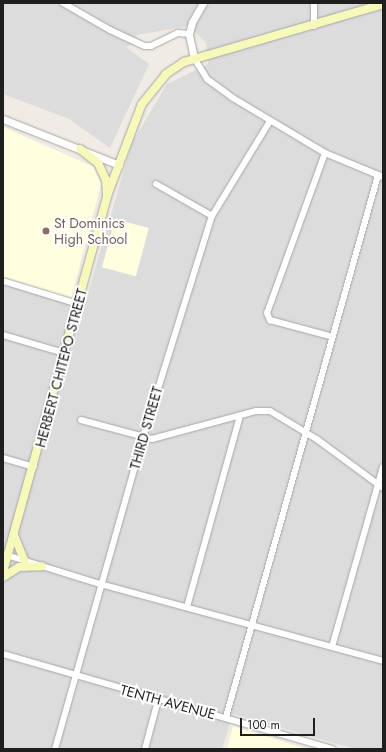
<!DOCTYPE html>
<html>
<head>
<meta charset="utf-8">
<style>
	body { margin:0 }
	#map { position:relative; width:386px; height:752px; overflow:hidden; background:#f0ece5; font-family:Jost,sans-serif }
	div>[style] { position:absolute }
	.residential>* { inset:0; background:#dddcdc }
	.education>* { inset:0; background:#ffffdf; transform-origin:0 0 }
	.roads { filter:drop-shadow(0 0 1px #a6a6a6) drop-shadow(0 0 1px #a6a6a6) }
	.minor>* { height:6px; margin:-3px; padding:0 3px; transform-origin:3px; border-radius:3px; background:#fff }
	.tertiary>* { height:7px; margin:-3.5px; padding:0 3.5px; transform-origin:3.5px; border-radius:3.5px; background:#fff }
	.secondary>* { height:8px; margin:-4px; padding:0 4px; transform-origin:4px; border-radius:4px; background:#f6f9b9 }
	.dots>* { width:11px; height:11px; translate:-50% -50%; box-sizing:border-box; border:2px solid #fff; border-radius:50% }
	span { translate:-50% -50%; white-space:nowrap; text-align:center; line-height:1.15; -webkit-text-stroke:4px #fff; paint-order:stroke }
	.education-label { font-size:14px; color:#785e54 }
	.left { translate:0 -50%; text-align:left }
	.street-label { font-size:14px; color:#1f1f1f }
	.frame { position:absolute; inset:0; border:4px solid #1f1f1f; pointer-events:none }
	.scale { position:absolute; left:240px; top:718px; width:75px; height:18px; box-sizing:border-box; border:2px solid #1f1f1f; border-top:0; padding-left:5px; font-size:12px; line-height:14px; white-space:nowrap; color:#1f1f1f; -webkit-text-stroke:3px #fff; paint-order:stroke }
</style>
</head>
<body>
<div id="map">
	<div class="residential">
		<i style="clip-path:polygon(3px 3px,383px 3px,383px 749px,355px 749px,233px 714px,222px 749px,3px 749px,3px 279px,85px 303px,132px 143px,167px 84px,208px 64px,206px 43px,189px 26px,137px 35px,127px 48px,149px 64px,110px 148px,69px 119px,3px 94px)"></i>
	</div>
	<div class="education">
		<i style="clip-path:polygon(3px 127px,94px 167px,101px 184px,71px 299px,3px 279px)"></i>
		<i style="left:115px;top:219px;width:35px;height:50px;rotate:15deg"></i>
		<i style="clip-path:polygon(233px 726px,306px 749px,227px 749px)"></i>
	</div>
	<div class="roads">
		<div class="minor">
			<i style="left:63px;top:3px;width:54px;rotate:29.9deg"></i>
			<i style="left:110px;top:30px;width:38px;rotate:25deg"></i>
			<i style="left:145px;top:46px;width:6px"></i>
			<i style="left:151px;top:46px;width:30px;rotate:-26deg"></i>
			<i style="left:178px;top:33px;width:11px;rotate:5deg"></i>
			<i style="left:314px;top:26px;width:23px;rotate:-90deg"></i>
			<i style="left:194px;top:58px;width:25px;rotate:58deg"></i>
			<i style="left:207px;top:79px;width:32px;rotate:36deg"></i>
			<i style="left:233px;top:98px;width:107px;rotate:30.9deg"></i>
			<i style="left:325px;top:153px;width:63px;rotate:22.5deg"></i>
			<i style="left:325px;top:153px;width:170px;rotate:109.9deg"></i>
			<i style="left:267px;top:313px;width:8px;rotate:67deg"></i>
			<i style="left:270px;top:320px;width:65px;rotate:15.1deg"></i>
			<i style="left:156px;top:184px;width:64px;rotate:29.7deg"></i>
			<i style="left:3px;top:281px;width:78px;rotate:17deg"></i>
			<i style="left:3px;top:335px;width:64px;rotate:16.4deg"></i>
			<i style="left:81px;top:420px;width:73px;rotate:15deg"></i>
			<i style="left:152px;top:439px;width:108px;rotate:-15.1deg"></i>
			<i style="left:256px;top:411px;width:14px"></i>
			<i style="left:270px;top:411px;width:56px;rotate:31.1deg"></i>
			<i style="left:318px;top:440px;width:81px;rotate:36.4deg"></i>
			<i style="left:3px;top:458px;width:32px;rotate:16deg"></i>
			<i style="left:3px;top:554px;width:102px;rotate:17.2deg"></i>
			<i style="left:100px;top:584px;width:293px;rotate:15.2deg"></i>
			<i style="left:187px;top:607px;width:198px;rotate:-74.5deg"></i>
			<i style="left:332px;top:647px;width:187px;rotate:-74.2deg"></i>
			<i style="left:3px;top:654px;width:343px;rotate:16.1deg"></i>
			<i style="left:226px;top:717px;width:563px;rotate:-74.33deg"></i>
			<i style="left:55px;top:749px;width:324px;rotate:-74.2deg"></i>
			<i style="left:143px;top:437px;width:232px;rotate:-72.7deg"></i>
			<i style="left:212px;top:216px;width:111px;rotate:-58.6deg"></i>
			<i style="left:145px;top:749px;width:51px;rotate:-75.1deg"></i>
		</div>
		<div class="tertiary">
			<i style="left:194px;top:58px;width:25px;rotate:-102deg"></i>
			<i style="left:189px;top:34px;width:12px;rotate:-76deg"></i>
			<i style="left:192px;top:22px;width:22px;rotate:-60deg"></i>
			<i style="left:3px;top:119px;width:125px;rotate:21.6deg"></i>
		</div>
		<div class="secondary">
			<i style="left:80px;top:149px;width:23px;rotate:38deg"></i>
			<i style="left:98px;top:163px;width:19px;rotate:65deg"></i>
			<i style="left:106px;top:180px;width:14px;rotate:86deg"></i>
			<i style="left:14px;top:535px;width:27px;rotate:68deg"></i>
			<i style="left:3px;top:572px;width:390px;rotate:-74.5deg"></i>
			<i style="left:107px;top:196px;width:98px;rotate:-69.2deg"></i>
			<i style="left:142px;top:104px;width:38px;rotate:-51deg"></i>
			<i style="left:166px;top:74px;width:22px;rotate:-34deg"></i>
			<i style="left:184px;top:62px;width:207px;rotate:-16.2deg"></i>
			<i style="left:3px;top:577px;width:19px;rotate:-32deg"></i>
			<i style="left:19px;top:567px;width:23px;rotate:-2deg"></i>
		</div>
	</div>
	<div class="dots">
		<i style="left:46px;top:231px;background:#8d6e63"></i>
	</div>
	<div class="education-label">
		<span class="left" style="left:54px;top:231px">St Dominics<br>High School</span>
	</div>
	<div class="street-label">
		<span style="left:61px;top:368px;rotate:-75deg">HERBERT CHITEPO STREET</span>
		<span style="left:146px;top:428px;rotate:-74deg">THIRD STREET</span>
		<span style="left:168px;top:702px;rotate:15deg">TENTH AVENUE</span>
	</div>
	<div class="frame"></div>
	<div class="scale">100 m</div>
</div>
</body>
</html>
